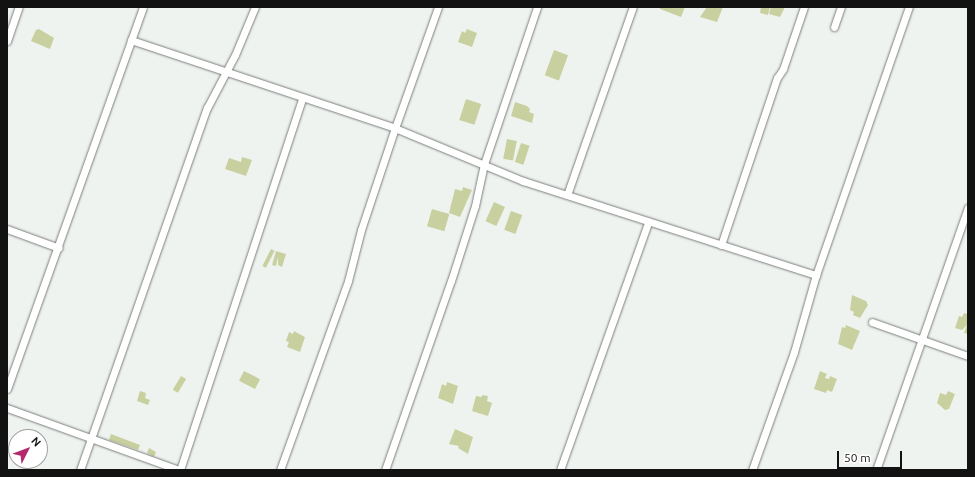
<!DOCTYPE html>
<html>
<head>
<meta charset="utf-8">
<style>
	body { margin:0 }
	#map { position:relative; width:975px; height:477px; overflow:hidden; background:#eff3ef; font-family:Ubuntu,sans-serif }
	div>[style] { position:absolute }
	.building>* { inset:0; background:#c9d09f; transform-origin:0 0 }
	.roads { filter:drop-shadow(0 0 1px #7b7f7b) drop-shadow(0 0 1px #7b7f7b) }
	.street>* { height:7px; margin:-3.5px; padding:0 3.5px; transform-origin:3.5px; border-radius:3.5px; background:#fff }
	span { translate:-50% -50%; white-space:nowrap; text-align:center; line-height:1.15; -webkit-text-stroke:4px #fff; paint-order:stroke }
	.frame { position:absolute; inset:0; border:8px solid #111211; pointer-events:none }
	.north { position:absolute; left:8px; top:429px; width:40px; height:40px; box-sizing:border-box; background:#fff; border:1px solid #a0a0a0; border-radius:50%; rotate:48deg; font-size:11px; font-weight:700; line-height:16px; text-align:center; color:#111211 }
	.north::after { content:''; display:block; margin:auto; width:14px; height:18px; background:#b22a6d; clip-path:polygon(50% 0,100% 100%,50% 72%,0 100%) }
	.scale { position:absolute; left:837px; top:451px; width:65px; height:18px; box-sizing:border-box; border:2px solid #111211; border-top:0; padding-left:5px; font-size:12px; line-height:14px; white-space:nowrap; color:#111211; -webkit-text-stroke:3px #fff; paint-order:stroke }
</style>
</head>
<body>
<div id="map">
	<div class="building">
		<i style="clip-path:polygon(660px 7px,685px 7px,681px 17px,660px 9px)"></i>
		<i style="clip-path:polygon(707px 7px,723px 7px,717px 22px,700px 17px)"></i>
		<i style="clip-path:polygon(761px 7px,770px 7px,768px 15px,760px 13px)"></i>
		<i style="clip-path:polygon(771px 7px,785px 7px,780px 17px,769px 14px)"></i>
		<i style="clip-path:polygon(39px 29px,54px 38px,50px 49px,31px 41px,36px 30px)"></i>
		<i style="clip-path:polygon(467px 29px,477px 33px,472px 47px,458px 42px,462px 31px,465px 33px)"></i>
		<i style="left:554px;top:50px;width:15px;height:27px;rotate:20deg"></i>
		<i style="left:466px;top:99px;width:16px;height:22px;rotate:18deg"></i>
		<i style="clip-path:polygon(515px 102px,527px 106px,530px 109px,529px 112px,534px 114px,532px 123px,511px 116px)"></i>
		<i style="left:507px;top:139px;width:10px;height:20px;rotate:11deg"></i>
		<i style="left:521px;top:143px;width:9px;height:20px;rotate:18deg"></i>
		<i style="clip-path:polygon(242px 157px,252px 160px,246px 176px,225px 169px,229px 158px,241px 162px)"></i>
		<i style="clip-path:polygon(463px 187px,472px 190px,460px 217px,449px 213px,455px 189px,462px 191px)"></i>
		<i style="left:494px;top:202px;width:12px;height:21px;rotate:24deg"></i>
		<i style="left:432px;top:209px;width:18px;height:18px;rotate:16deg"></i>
		<i style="left:511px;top:211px;width:12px;height:20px;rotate:20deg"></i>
		<i style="left:271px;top:249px;width:4px;height:19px;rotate:27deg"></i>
		<i style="clip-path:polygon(276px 251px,286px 254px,282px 267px,278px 265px,278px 257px,276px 266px,272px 265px)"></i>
		<i style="clip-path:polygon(852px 295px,866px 301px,868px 305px,860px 318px,853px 315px,854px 312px,850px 310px)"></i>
		<i style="clip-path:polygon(964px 313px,968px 314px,968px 334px,964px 333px,967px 325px,962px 330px,955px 328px,959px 316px,962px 317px)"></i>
		<i style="clip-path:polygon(846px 325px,860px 331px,852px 350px,838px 344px,842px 327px,845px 328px)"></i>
		<i style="clip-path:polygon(294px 331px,305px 337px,300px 352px,287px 347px,289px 342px,286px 341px,289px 332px,293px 334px)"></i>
		<i style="left:244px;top:371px;width:18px;height:11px;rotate:27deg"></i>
		<i style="clip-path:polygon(820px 371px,827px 374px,825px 378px,829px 379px,830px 376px,837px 379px,832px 392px,827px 390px,826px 393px,814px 389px)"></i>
		<i style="left:181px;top:376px;width:6px;height:16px;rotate:31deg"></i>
		<i style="clip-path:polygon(447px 382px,458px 386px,453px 404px,438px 398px,442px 384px,446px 386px)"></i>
		<i style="clip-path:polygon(140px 391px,146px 393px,145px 398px,150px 400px,148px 405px,137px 401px)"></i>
		<i style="clip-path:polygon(948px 391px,955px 394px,949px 409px,945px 410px,937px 403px,940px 393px,946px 395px)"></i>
		<i style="clip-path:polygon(482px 395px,488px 396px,487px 401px,492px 403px,488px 416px,472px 411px,476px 396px,482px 397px)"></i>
		<i style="clip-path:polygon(455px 429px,473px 437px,468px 454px,458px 448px,459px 446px,449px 444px)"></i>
		<i style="clip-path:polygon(111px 434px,140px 445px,138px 450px,109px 440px)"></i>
		<i style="clip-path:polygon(149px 448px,156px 452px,154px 457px,147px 453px)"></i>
	</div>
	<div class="roads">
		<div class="street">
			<i style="left:834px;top:27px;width:21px;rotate:-71deg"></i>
			<i style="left:131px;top:40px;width:278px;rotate:18.4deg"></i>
			<i style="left:395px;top:128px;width:139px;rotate:22.5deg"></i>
			<i style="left:523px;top:181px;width:308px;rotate:17.8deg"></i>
			<i style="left:7px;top:41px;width:36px;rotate:-71deg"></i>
			<i style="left:567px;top:195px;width:199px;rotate:-70.7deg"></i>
			<i style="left:7px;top:229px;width:55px;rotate:20.1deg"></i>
			<i style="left:721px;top:245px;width:176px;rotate:-71.5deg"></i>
			<i style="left:777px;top:78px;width:11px;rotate:-56deg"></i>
			<i style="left:783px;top:69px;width:65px;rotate:-71.3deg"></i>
			<i style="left:872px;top:322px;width:102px;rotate:19.5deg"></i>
			<i style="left:7px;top:389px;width:405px;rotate:-70.4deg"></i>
			<i style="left:7px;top:408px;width:183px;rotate:19.8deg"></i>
			<i style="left:80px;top:470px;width:384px;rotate:-70.7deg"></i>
			<i style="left:207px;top:108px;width:60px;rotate:-62.2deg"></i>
			<i style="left:235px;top:55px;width:52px;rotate:-67.4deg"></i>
			<i style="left:180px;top:470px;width:391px;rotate:-71.8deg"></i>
			<i style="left:280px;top:470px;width:201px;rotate:-70.2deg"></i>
			<i style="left:348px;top:281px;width:53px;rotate:-75.7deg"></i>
			<i style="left:361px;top:230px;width:108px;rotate:-71.6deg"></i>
			<i style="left:395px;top:128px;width:128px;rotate:-70.4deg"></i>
			<i style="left:385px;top:470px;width:200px;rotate:-70.8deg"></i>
			<i style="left:451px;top:281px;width:79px;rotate:-72.3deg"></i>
			<i style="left:475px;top:206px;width:43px;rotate:-77.9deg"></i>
			<i style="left:484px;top:164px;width:166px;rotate:-71.3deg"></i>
			<i style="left:560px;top:470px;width:262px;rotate:-70.4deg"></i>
			<i style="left:752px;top:470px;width:125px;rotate:-70.4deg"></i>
			<i style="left:794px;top:352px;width:80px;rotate:-74.1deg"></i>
			<i style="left:816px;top:275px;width:284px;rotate:-70.9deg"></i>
			<i style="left:876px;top:470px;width:278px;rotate:-70.7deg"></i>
		</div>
	</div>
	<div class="frame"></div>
	<div class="north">N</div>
	<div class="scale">50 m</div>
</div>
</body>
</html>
